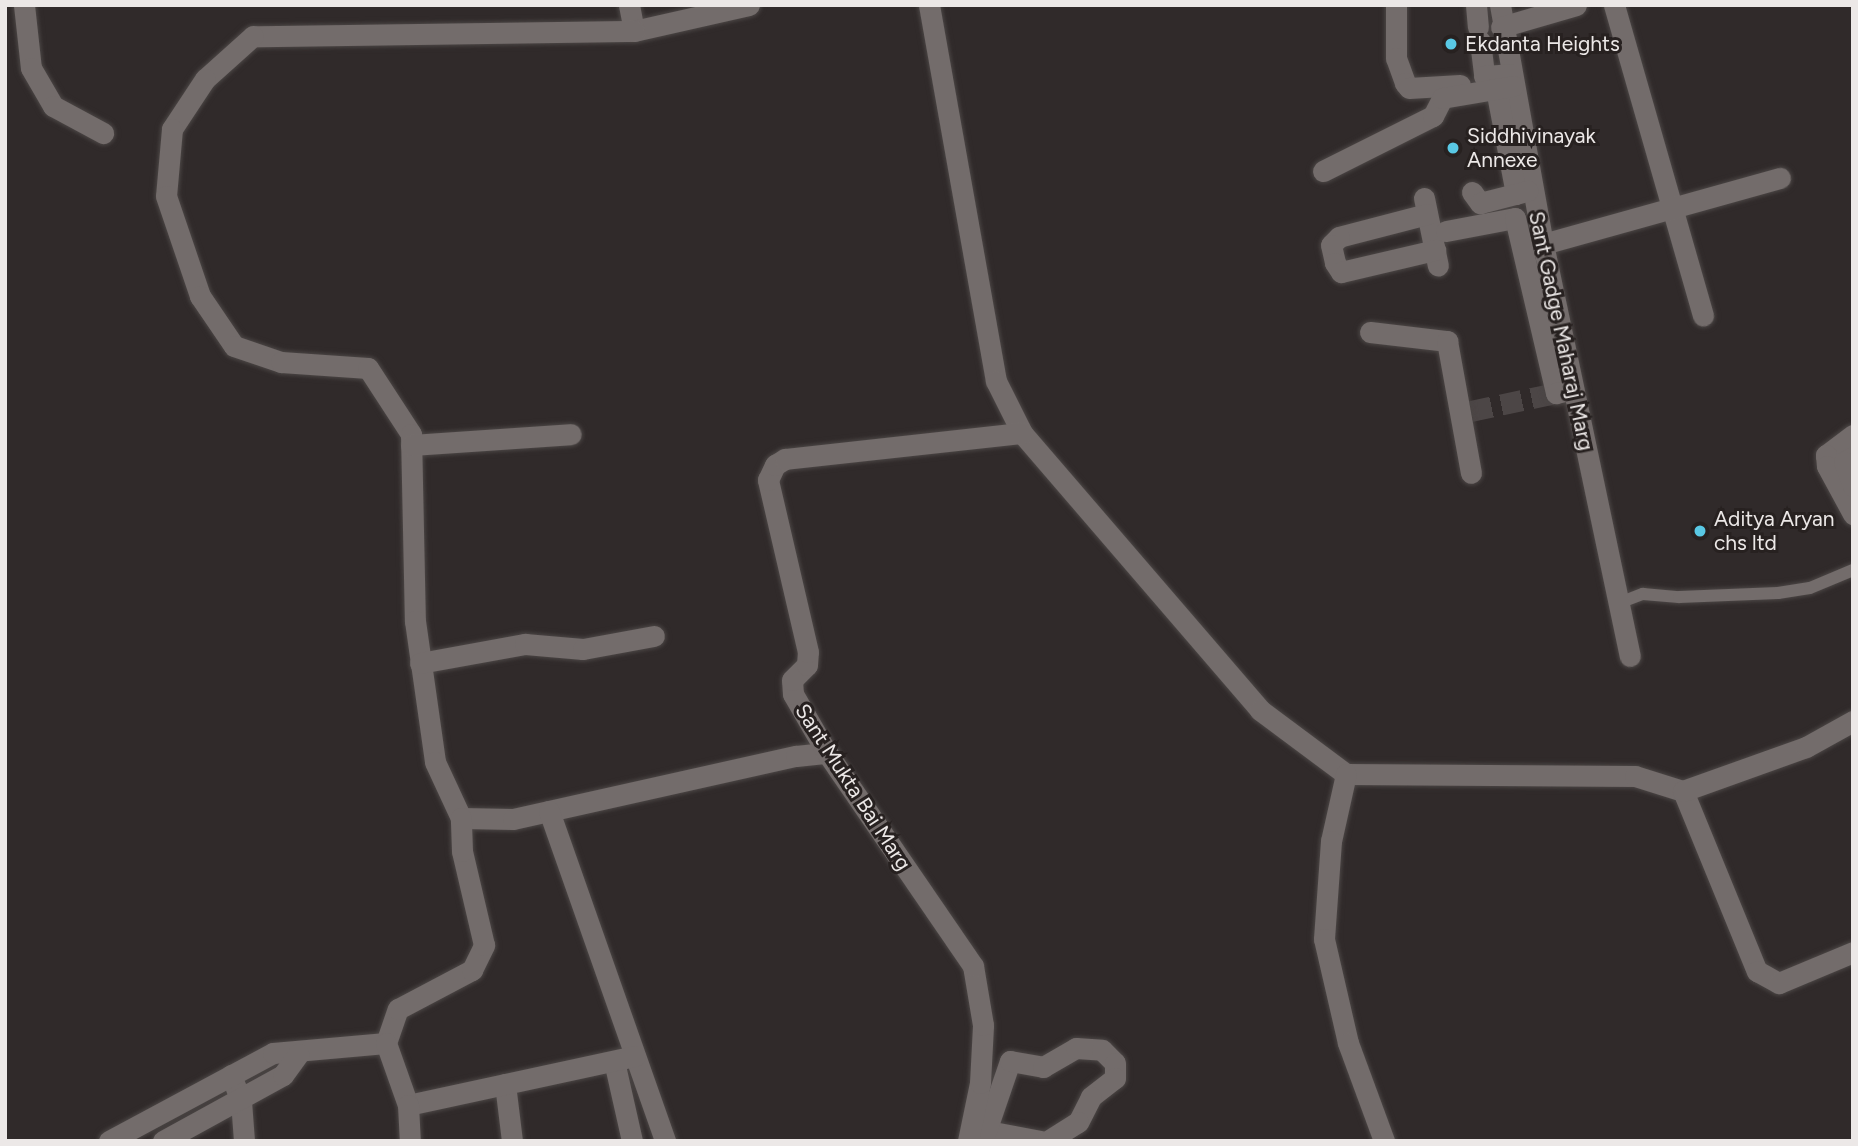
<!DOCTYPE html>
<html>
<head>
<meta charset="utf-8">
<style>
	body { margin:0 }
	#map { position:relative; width:1858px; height:1146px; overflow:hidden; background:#302a2a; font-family:Figtree,sans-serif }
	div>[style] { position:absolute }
	.street-tunnel>* { height:21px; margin-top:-10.5px; transform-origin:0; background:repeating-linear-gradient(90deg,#4c4646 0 21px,transparent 0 31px) }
	.roads { filter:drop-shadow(0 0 2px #4b4645) drop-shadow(0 0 2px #4b4645) }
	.lane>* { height:12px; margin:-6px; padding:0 6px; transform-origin:6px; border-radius:6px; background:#736c6b }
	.street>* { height:21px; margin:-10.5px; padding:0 10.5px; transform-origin:10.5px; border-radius:10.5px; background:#736c6b }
	.secondary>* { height:21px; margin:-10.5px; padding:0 10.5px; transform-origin:10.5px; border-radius:10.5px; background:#736c6b }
	.dots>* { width:19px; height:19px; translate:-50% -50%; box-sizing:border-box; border:4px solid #272120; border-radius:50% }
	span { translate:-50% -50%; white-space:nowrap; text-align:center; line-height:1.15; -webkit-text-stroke:6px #272120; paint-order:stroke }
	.poi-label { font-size:21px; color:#ece8e7 }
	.left { translate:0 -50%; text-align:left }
	.street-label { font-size:21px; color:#ece8e7 }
	.frame { position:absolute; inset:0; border:7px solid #ece8e7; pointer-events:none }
</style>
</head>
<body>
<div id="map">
	<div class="street-tunnel">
		<i style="left:1471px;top:411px;width:87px;rotate:-12deg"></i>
	</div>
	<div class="roads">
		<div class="lane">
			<i style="left:1619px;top:603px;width:26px;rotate:-21deg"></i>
			<i style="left:1643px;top:594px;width:36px;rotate:5deg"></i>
			<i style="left:1679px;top:597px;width:99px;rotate:-2.3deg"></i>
			<i style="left:1778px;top:593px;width:32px;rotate:-9deg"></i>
			<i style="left:1810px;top:588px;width:47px;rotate:-22.7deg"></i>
		</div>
		<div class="street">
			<i style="left:24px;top:5px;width:63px;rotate:83.7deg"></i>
			<i style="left:31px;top:68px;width:44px;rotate:59.9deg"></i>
			<i style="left:53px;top:106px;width:57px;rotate:28.4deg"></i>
			<i style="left:629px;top:5px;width:26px;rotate:79deg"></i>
			<i style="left:749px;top:5px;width:118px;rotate:167.3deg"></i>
			<i style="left:634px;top:31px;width:381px;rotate:179.2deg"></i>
			<i style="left:253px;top:36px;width:64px;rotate:138.1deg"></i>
			<i style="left:205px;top:79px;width:60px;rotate:123.4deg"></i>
			<i style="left:172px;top:129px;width:67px;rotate:95.1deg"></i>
			<i style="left:166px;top:196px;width:106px;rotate:71.2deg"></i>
			<i style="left:200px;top:296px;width:60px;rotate:55.8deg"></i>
			<i style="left:234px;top:346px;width:50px;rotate:18.8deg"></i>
			<i style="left:281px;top:362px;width:87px;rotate:3.9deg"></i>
			<i style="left:368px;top:368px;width:79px;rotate:56.9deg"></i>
			<i style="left:411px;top:434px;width:187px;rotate:88.8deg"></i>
			<i style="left:415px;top:621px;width:142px;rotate:81.9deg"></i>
			<i style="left:435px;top:762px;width:62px;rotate:65.1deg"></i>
			<i style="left:461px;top:818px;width:52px;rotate:1.1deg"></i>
			<i style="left:513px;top:819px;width:290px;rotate:-12.6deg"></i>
			<i style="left:796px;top:756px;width:31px;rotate:-6deg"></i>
			<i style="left:929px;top:5px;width:382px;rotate:79.9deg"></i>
			<i style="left:996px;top:381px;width:58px;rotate:63.4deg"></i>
			<i style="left:1022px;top:433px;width:365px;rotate:49.3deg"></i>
			<i style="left:1260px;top:710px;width:107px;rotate:36.7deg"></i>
			<i style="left:1346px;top:774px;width:289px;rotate:0.4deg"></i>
			<i style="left:1635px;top:776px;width:50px;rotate:17.4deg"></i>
			<i style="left:1683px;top:791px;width:195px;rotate:67.7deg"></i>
			<i style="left:1757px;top:971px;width:25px;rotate:29deg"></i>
			<i style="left:1779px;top:983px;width:80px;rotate:-22.7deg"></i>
			<i style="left:1396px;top:5px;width:53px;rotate:90deg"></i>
			<i style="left:1396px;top:58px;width:27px;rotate:70deg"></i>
			<i style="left:1405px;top:83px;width:6px;rotate:51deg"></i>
			<i style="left:1409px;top:88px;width:51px;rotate:-3.4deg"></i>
			<i style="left:1476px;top:5px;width:22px;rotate:85deg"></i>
			<i style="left:1500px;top:5px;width:243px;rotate:79.8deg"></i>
			<i style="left:1543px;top:244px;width:421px;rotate:78.1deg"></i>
			<i style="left:1614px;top:5px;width:323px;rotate:74deg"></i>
			<i style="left:1501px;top:27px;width:78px;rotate:-16.3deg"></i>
			<i style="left:1480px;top:41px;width:35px;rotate:83deg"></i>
			<i style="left:1484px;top:76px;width:26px;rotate:-4deg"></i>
			<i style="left:1496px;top:89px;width:107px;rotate:79.2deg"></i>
			<i style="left:1323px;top:171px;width:123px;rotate:-26.6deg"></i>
			<i style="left:1433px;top:116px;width:20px;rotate:-63deg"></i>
			<i style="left:1442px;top:98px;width:72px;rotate:-9.6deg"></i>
			<i style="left:1472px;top:192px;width:14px;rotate:54deg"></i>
			<i style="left:1480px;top:203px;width:49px;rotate:-14.3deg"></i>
			<i style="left:1424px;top:198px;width:69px;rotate:78.4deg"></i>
			<i style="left:1427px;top:214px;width:91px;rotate:165.4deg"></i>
			<i style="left:1339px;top:237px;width:11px;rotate:135deg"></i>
			<i style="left:1331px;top:245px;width:18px;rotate:77deg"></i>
			<i style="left:1335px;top:263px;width:11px;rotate:56deg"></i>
			<i style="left:1341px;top:272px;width:97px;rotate:-13.2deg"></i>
			<i style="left:1446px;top:231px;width:70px;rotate:-10.7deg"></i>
			<i style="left:1515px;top:218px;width:180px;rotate:76.8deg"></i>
			<i style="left:1556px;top:393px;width:17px;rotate:-13deg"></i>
			<i style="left:1543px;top:244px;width:246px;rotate:-15.6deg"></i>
			<i style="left:1370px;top:332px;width:78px;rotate:6.7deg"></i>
			<i style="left:1447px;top:341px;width:134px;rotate:79.7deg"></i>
			<i style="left:1853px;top:435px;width:34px;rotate:143deg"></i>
			<i style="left:1826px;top:455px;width:11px;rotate:85deg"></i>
			<i style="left:1827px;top:466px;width:55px;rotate:61.6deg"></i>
			<i style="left:411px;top:445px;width:160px;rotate:-3.9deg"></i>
			<i style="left:1853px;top:457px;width:10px;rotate:151deg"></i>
			<i style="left:1844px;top:462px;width:26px;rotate:69deg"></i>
			<i style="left:420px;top:663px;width:107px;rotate:-10.3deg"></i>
			<i style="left:525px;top:644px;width:58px;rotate:4.9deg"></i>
			<i style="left:583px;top:649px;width:72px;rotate:-10.4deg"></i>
			<i style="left:1346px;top:774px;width:69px;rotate:102.6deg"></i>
			<i style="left:1331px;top:841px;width:98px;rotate:94.1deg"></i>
			<i style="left:1324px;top:939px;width:107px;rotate:77deg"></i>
			<i style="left:1348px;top:1043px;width:104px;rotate:69.8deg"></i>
			<i style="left:1683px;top:791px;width:131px;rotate:-19.7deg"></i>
			<i style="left:1806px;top:747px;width:54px;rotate:-29deg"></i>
			<i style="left:549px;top:811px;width:350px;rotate:70.6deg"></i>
			<i style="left:386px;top:1043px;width:36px;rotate:-71deg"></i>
			<i style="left:398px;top:1009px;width:84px;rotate:-27.8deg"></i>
			<i style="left:472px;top:970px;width:28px;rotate:-64deg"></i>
			<i style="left:484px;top:945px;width:97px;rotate:-103.2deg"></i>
			<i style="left:462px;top:851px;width:33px;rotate:-92deg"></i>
			<i style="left:614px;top:1061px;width:82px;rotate:77.3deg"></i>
			<i style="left:231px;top:1075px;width:28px;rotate:69deg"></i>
			<i style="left:241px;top:1101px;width:40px;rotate:85.7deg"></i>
			<i style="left:505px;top:1084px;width:57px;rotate:83deg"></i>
			<i style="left:408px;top:1105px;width:232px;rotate:-12.2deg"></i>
			<i style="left:972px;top:1128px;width:70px;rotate:10.7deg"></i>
			<i style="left:986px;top:1131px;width:74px;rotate:-71.1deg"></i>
			<i style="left:1010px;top:1061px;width:34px;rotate:10deg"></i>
			<i style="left:1043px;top:1067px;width:38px;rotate:-30deg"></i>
			<i style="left:1076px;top:1048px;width:26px;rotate:4deg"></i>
			<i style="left:1102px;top:1050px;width:18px;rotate:45deg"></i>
			<i style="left:1115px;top:1063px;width:15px;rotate:90deg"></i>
			<i style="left:1115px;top:1078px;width:31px;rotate:142deg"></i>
			<i style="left:1091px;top:1097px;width:28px;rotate:117deg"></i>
			<i style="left:1078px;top:1122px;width:36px;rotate:148deg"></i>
			<i style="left:968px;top:1141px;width:59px;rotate:-78.3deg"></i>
			<i style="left:980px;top:1083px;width:58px;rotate:-87deg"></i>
			<i style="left:983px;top:1025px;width:60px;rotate:-99.6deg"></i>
			<i style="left:973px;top:966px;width:258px;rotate:-124.4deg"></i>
			<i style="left:827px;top:753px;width:68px;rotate:-120deg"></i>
			<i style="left:793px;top:694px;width:14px;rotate:-94deg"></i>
			<i style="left:792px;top:680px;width:21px;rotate:-45deg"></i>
			<i style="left:807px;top:665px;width:13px;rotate:-86deg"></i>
			<i style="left:808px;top:652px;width:177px;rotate:-103.1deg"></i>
			<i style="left:768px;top:480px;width:17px;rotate:-65deg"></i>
			<i style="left:775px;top:465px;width:12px;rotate:-31deg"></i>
			<i style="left:785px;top:459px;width:238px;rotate:-6.3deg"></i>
		</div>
		<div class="secondary">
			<i style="left:109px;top:1141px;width:186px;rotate:-28.2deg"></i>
			<i style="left:273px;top:1053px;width:113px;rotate:-5.1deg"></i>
			<i style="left:386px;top:1043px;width:66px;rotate:70.5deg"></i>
			<i style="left:408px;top:1105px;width:36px;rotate:87deg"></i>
			<i style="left:163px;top:1141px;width:137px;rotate:-28.8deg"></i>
			<i style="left:283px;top:1075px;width:26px;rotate:-54deg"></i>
		</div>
	</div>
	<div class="dots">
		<i style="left:1451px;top:44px;background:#59c8e4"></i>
		<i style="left:1453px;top:148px;background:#59c8e4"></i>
		<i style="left:1700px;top:531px;background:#59c8e4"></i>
	</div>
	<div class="poi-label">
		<span class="left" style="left:1465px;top:44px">Ekdanta Heights</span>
		<span class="left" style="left:1467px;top:148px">Siddhivinayak<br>Annexe</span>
		<span class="left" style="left:1714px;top:531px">Aditya Aryan<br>chs ltd</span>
	</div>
	<div class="street-label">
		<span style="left:1561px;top:331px;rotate:78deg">Sant Gadge Maharaj Marg</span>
		<span style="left:853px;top:787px;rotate:57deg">Sant Mukta Bai Marg</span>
	</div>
	<div class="frame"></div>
</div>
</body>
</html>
